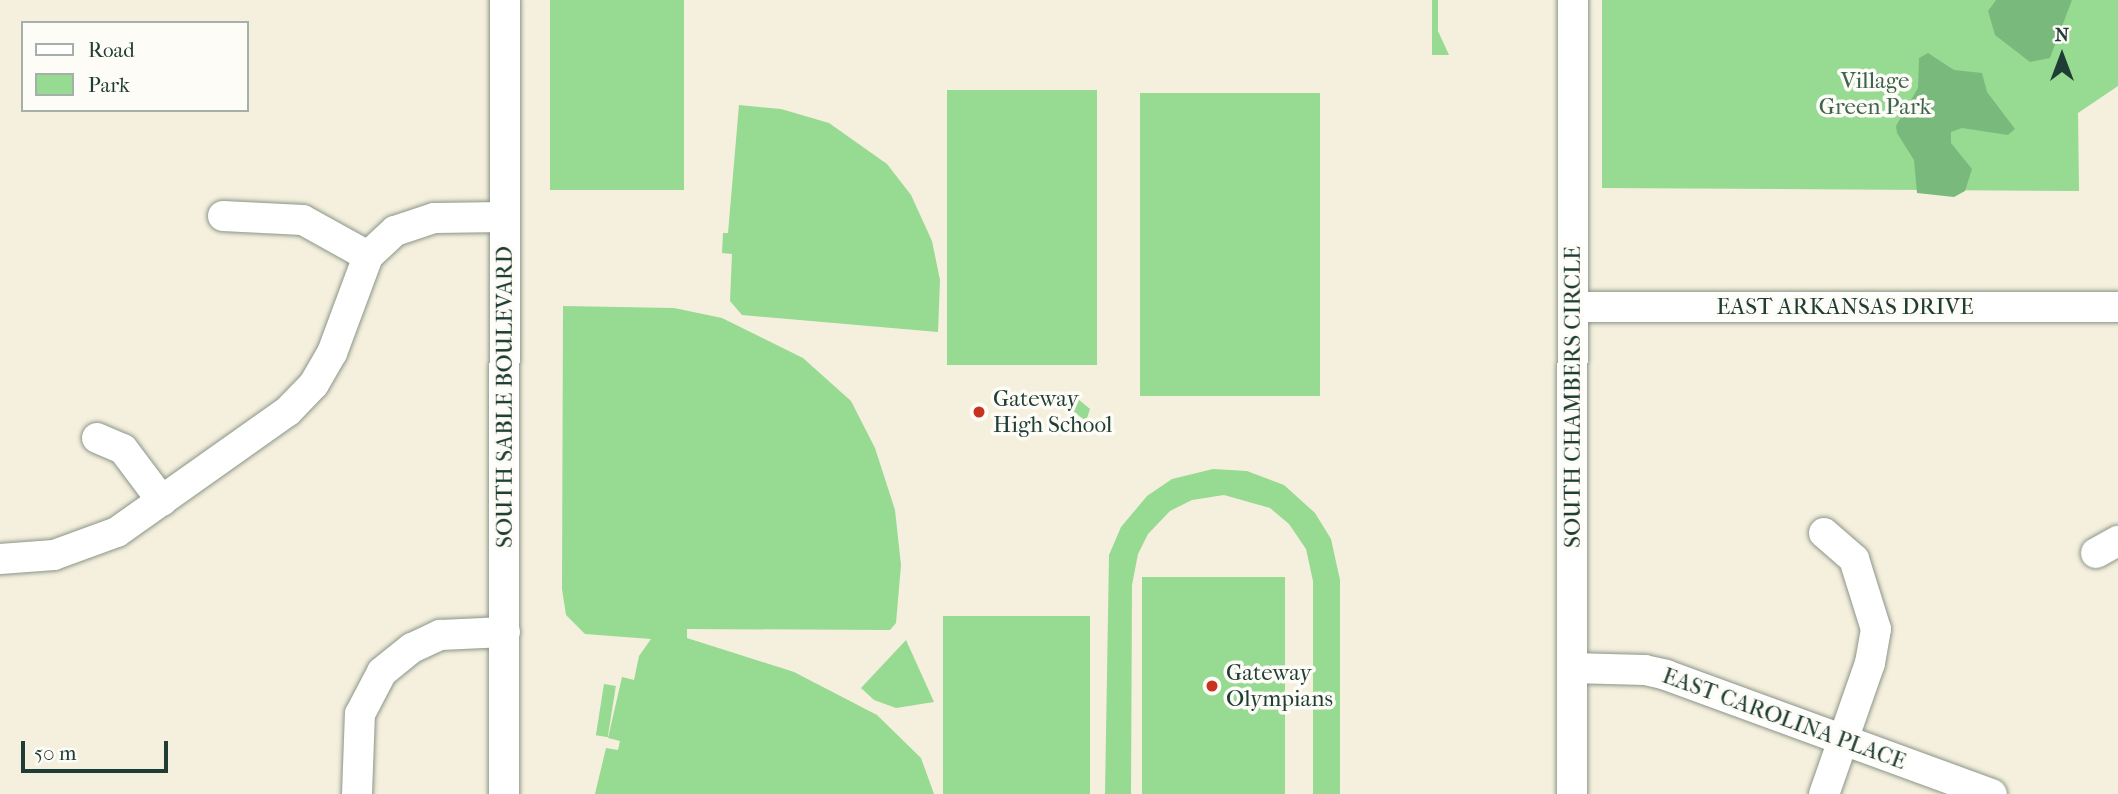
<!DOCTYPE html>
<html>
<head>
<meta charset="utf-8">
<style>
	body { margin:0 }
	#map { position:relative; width:2118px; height:794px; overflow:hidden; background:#f5efdd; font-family:"IM FELL French Canon",serif }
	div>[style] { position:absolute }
	.green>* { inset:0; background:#97da92; transform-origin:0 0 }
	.forest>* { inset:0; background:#79ba7c }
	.roads { filter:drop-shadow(0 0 2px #8a9688) drop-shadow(0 0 2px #8a9688) }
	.minor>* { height:30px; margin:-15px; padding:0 15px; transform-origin:15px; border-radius:15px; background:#fff }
	.dots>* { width:19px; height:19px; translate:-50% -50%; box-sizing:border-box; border:4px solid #fdfcf7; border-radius:50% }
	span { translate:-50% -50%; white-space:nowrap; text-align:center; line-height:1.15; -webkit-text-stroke:7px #fdfcf7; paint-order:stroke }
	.park-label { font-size:23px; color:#3d644c }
	.street-label { font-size:23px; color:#1f3d34 }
	.poi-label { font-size:23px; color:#1f3d34 }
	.left { translate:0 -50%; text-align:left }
	.legend { position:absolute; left:21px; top:21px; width:228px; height:91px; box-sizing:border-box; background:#fdfcf7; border:2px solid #a4b0a9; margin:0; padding:9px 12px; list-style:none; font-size:21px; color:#1f3d34 }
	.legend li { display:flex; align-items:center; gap:14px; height:35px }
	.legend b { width:35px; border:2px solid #a4b0a9 }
	.north { position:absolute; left:2027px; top:21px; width:70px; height:70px; -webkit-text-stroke:5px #fdfcf7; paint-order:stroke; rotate:0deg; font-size:19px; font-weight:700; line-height:28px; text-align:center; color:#1f3d34 }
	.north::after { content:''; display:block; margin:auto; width:24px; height:32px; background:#1f3d34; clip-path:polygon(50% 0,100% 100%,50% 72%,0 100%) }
	.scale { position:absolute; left:21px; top:741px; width:147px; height:32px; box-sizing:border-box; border:4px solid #1f3d34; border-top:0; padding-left:9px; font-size:21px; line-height:24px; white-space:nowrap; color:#1f3d34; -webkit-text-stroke:5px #fdfcf7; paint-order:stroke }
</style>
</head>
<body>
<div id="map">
	<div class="green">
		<i style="left:550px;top:0;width:134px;height:190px"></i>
		<i style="clip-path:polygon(1432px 0,1438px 0,1438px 31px,1449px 55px,1432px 55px)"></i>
		<i style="clip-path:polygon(1602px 0,2118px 0,2118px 86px,2078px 113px,2079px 191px,1602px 188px)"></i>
		<i style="left:947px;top:90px;width:150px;height:275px"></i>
		<i style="left:1320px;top:93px;width:303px;height:180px;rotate:90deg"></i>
		<i style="clip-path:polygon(739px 105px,781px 109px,829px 123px,887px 164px,911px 195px,932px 241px,940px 280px,938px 332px,742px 315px,730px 301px,732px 254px,722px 253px,723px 233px,728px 233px)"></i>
		<i style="clip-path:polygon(563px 306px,674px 308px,722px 318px,803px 358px,851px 401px,875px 448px,895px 510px,901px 565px,896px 623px,890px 630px,687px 629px,687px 638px,794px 672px,877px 715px,921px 758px,934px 794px,595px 794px,606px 748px,618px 750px,620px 741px,608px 738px,622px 677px,634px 680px,639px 656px,651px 639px,585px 634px,566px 615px,562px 589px)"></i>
		<i style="clip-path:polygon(1073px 395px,1090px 409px,1086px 421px,1061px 402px)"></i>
		<i style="clip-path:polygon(1213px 469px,1247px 471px,1284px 485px,1315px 513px,1331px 539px,1340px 580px,1340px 794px,1313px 794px,1313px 581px,1306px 549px,1289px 524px,1270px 508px,1224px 495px,1192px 500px,1170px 511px,1148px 534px,1138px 554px,1132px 585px,1131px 794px,1105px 794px,1109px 555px,1121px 527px,1147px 496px,1172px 479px)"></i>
		<i style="left:1142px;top:577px;width:143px;height:217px"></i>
		<i style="left:1090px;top:616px;width:178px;height:147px;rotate:90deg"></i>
		<i style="clip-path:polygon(906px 640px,934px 702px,896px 708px,874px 700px,861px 688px)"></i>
		<i style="left:604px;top:684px;width:12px;height:52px;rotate:9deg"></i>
	</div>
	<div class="forest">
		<i style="clip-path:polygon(1996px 0,2072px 0,2050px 58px,2030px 62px,1995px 35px,1988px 11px)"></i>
		<i style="clip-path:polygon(1928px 53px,1954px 70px,1982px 73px,1987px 92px,2015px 129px,2008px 135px,1962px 128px,1951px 132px,1951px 143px,1972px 169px,1965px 191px,1954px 197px,1917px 193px,1914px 160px,1897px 133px,1896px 126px,1918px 88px,1919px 58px)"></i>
	</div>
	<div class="roads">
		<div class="minor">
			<i style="left:223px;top:216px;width:80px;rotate:2.9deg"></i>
			<i style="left:303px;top:220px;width:74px;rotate:29deg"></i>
			<i style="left:1573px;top:307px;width:545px"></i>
			<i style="left:97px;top:438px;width:28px;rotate:23deg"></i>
			<i style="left:123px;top:449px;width:65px;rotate:53.1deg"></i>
			<i style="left:1824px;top:533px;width:40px;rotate:41deg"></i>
			<i style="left:1854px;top:559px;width:73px;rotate:72.6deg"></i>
			<i style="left:1876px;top:629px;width:35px;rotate:100deg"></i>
			<i style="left:1870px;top:663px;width:139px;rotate:109.3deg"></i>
			<i style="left:2096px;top:553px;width:25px;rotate:-29deg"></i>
			<i style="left:0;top:559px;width:54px;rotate:-4.2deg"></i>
			<i style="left:54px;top:555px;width:67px;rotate:-20.1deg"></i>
			<i style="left:117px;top:532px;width:209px;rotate:-35.3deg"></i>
			<i style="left:288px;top:411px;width:37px;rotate:-46deg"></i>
			<i style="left:314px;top:384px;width:36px;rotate:-60deg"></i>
			<i style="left:332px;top:353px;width:103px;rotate:-69.6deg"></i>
			<i style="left:368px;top:256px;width:37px;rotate:-43deg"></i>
			<i style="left:395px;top:231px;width:41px;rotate:-18.4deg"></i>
			<i style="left:434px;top:218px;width:71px;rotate:-0.8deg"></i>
			<i style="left:1572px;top:668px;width:73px;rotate:1.6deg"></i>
			<i style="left:1645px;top:670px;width:22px;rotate:13deg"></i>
			<i style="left:1666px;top:675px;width:347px;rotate:20.1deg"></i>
			<i style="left:357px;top:794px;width:80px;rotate:-87.9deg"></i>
			<i style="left:360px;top:714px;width:47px;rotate:-62.4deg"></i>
			<i style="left:382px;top:672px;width:38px;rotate:-39deg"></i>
			<i style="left:412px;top:648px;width:31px;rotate:-25deg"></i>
			<i style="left:440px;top:635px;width:65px;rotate:-2.6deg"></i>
			<i style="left:504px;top:794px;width:794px;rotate:-89.93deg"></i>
			<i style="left:1572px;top:794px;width:794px;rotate:-89.93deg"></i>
		</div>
	</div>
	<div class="dots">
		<i style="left:979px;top:412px;background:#c8321e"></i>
		<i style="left:1212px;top:686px;background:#c8321e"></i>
	</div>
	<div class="park-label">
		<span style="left:1875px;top:94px">Village<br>Green Park</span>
	</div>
	<div class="street-label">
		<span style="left:1845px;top:307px">EAST ARKANSAS DRIVE</span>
		<span style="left:505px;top:397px;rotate:-90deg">SOUTH SABLE BOULEVARD</span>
		<span style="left:1573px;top:397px;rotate:-90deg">SOUTH CHAMBERS CIRCLE</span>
		<span style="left:1784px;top:719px;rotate:20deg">EAST CAROLINA PLACE</span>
	</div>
	<div class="poi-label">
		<span class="left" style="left:993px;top:412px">Gateway<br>High School</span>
		<span class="left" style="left:1226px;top:686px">Gateway<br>Olympians</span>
	</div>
	<ul class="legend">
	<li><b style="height:9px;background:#fff"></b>Road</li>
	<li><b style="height:19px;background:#97da92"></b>Park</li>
	</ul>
	<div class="north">N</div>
	<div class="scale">50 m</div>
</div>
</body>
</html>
